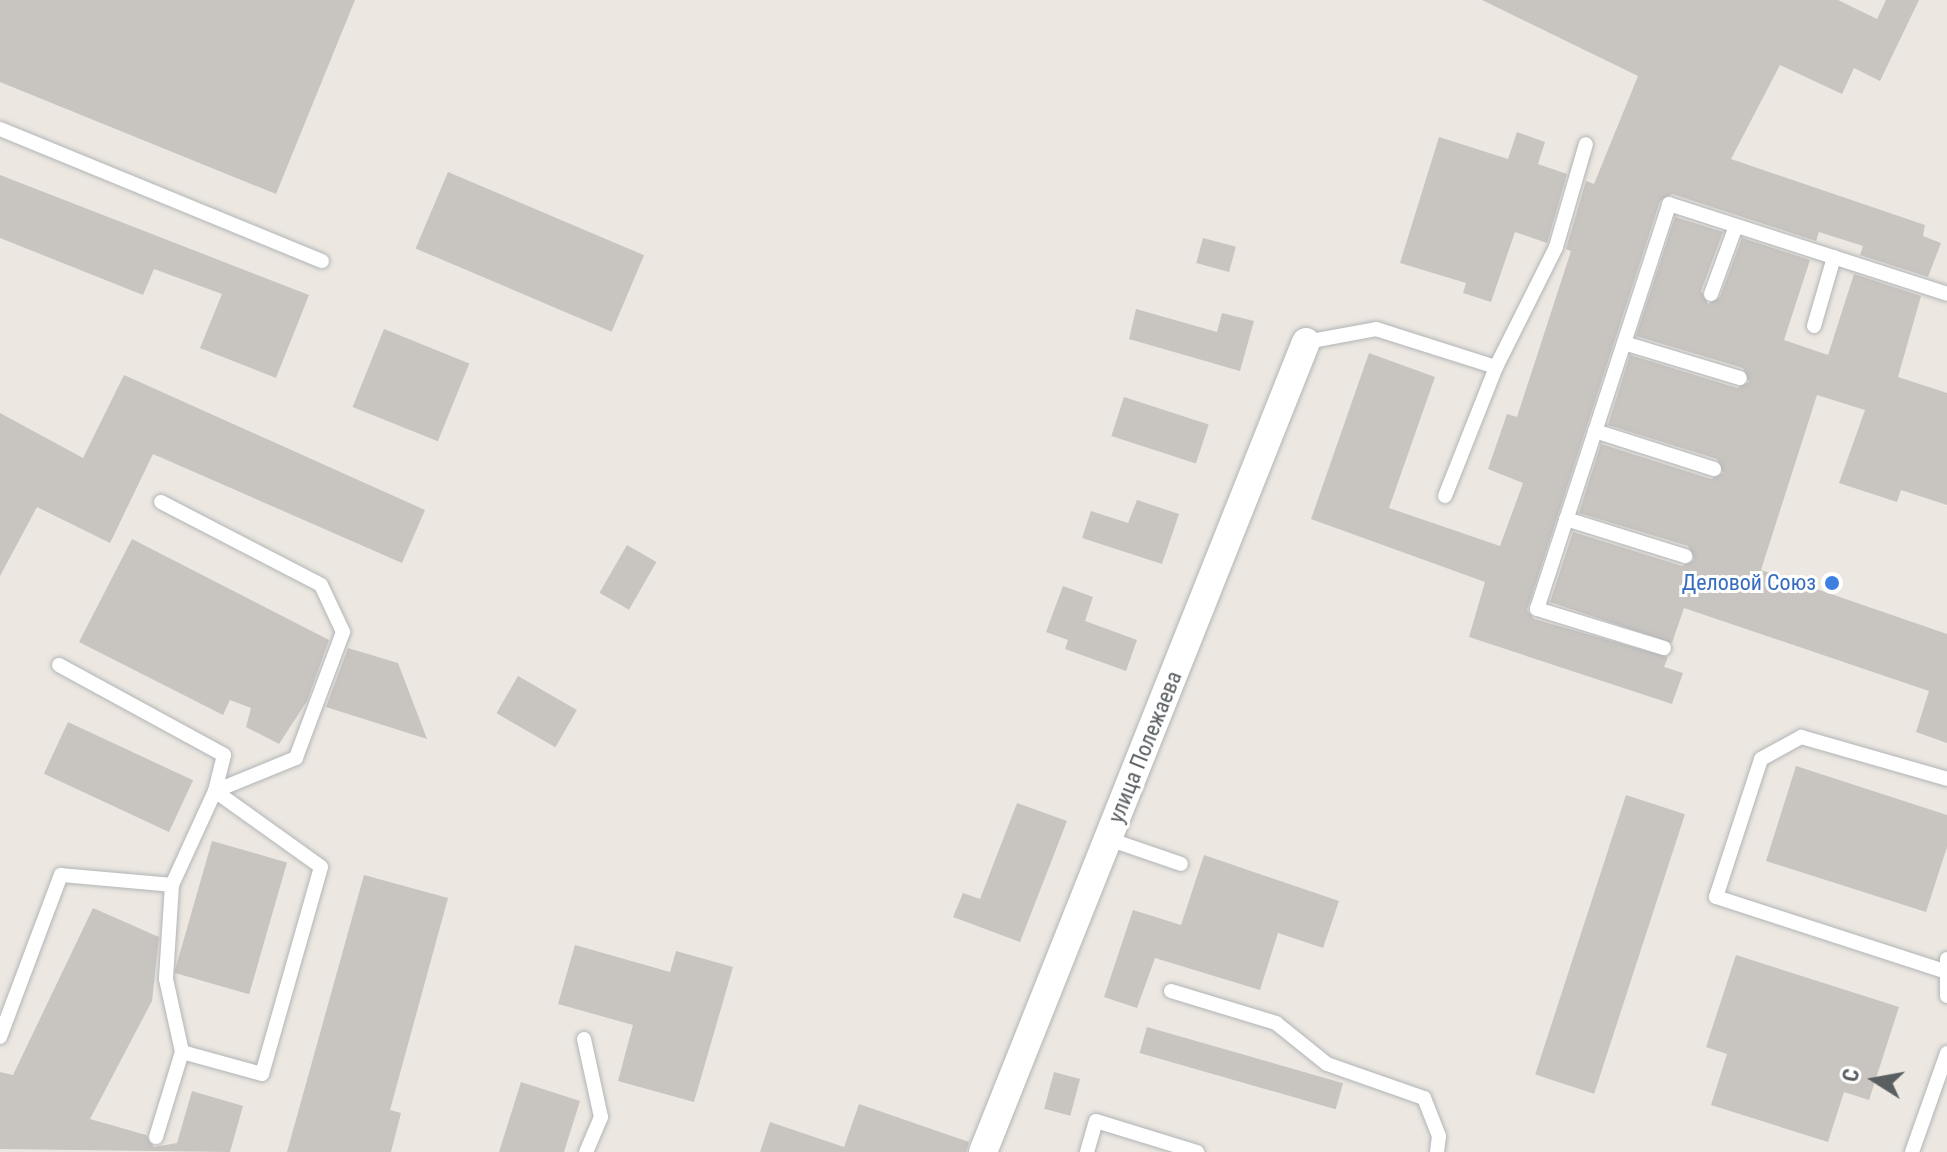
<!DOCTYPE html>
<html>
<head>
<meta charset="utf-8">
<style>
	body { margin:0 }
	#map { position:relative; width:1947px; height:1152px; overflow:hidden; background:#ece7e0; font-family:"Roboto Condensed",sans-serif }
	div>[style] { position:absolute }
	.building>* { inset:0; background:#c8c4c0; transform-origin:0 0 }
	.roads { filter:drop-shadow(0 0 2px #b1b5b8) drop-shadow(0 0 2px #b1b5b8) }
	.service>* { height:14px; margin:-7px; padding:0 7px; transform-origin:7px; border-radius:7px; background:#fff }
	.minor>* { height:28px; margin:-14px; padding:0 14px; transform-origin:14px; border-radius:14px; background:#fff }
	.dots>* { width:22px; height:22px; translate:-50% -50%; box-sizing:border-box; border:4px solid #fff; border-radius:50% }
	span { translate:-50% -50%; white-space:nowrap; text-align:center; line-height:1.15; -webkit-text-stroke:6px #fff; paint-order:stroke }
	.shop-label { font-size:22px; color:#366cbe }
	.right { translate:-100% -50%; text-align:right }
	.street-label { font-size:22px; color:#595e61 }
	.north { position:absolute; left:1835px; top:1040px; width:80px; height:80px; -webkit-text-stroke:6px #fff; paint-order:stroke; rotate:281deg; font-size:22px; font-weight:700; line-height:32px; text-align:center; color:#595e61 }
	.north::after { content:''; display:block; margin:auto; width:28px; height:36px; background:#595e61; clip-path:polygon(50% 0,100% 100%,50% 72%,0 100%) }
</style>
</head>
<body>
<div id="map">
	<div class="building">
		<i style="clip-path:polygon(0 0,355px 0,276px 194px,0 82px)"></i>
		<i style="clip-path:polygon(1482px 0,1838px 0,1877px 19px,1886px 0,1919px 0,1880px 81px,1854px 68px,1842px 94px,1780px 65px,1731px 159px,1925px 225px,1923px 236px,1941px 243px,1928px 277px,1860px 255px,1863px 246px,1819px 232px,1816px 241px,1672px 194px,1660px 201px,1527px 610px,1534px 619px,1668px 657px,1664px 667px,1683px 673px,1672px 704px,1469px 637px,1485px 582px,1311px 519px,1369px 353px,1435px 377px,1389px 508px,1500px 546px,1523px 483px,1488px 469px,1507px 414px,1517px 417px,1571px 251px,1566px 249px,1586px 181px,1594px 184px,1638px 76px)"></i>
		<i style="clip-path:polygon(1517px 132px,1545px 142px,1538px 164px,1567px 174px,1547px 243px,1515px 232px,1491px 302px,1463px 293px,1466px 283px,1400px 263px,1439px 137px,1508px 159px)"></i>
		<i style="left:448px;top:172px;width:213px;height:83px;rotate:23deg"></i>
		<i style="clip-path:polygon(0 175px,309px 295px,276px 378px,200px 348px,222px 294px,154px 269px,143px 295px,0 238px)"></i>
		<i style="clip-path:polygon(1675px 217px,1723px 232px,1701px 291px,1708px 304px,1720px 297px,1742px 238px,1810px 260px,1784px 340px,1828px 355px,1854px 274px,1921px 296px,1898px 377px,1947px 393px,1947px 505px,1901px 490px,1897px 502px,1839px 483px,1865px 410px,1817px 395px,1761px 570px,1947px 634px,1947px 743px,1916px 732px,1929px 691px,1684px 608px,1672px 643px,1550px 602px,1573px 532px,1682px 566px,1694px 560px,1688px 546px,1579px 513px,1601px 444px,1711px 479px,1723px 473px,1717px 459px,1608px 425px,1630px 355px,1737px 388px,1749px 382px,1743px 368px,1636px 336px)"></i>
		<i style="left:1203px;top:238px;width:34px;height:26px;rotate:15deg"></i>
		<i style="clip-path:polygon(1136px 309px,1217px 332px,1222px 313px,1254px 321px,1240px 371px,1129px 339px)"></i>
		<i style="left:384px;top:329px;width:92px;height:84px;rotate:22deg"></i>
		<i style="clip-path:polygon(124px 375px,425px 510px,402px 563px,153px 454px,110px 543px,37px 507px,0 576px,0 413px,83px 458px)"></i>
		<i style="left:1124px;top:397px;width:89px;height:41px;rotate:18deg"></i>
		<i style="clip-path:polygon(1137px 500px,1179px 514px,1162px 564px,1082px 538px,1091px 511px,1128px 523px)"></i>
		<i style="clip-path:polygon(132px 539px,329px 640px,307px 701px,279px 744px,246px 727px,251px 708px,230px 700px,223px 715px,79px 642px)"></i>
		<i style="left:627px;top:545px;width:34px;height:55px;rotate:30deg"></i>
		<i style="clip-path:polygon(1063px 586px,1093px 597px,1085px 621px,1137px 640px,1126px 671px,1065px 649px,1068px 640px,1046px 632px)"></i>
		<i style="clip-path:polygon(348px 648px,398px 663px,427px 739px,326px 707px)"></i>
		<i style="left:518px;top:676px;width:68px;height:43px;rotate:30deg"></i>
		<i style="left:68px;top:722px;width:138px;height:57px;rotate:25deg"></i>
		<i style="clip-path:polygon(1796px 766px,1947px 815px,1947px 847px,1926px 912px,1766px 861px)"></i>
		<i style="left:1626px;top:795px;width:62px;height:294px;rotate:18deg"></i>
		<i style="clip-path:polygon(1017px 803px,1067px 821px,1020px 942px,953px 917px,963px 893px,980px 899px)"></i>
		<i style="left:212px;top:841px;width:78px;height:137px;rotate:16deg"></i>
		<i style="clip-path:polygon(1204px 855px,1339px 901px,1323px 948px,1278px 933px,1260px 990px,1155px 958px,1137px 1008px,1104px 997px,1133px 910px,1181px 925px)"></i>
		<i style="clip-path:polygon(364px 875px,448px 898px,390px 1110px,401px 1113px,391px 1152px,287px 1152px)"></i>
		<i style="clip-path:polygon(93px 908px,159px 937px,152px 1001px,90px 1119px,146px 1135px,154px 1147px,177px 1143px,192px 1091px,243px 1106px,230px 1152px,0 1149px,0 1072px,13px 1075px)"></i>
		<i style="clip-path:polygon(575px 945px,670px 972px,676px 951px,733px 967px,694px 1102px,618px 1081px,633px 1025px,558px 1004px)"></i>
		<i style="clip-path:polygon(1736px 955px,1899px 1007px,1869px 1100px,1844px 1092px,1828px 1142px,1711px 1105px,1727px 1054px,1706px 1047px)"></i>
		<i style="left:1147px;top:1027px;width:204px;height:27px;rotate:16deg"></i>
		<i style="left:1054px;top:1072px;width:27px;height:38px;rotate:15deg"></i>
		<i style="clip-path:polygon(521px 1082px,580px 1101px,564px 1152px,499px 1152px)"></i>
		<i style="clip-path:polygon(859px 1104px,969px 1142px,966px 1152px,760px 1152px,770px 1122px,844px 1147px)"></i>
	</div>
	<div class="roads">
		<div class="service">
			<i style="left:0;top:129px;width:348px;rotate:22.3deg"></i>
			<i style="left:1711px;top:294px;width:72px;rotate:-69.8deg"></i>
			<i style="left:1814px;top:326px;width:72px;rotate:-73.8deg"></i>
			<i style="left:1306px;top:342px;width:71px;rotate:-10.5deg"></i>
			<i style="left:1376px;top:329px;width:126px;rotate:17.6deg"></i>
			<i style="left:1624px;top:343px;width:121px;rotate:16.8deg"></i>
			<i style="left:1595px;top:431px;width:125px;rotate:17.7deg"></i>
			<i style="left:1445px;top:496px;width:139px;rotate:-68.4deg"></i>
			<i style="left:1496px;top:367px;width:134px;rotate:-63.4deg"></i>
			<i style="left:1556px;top:247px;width:107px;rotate:-73.8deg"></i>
			<i style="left:161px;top:502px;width:180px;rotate:27.4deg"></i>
			<i style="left:321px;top:585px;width:52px;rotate:64.9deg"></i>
			<i style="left:343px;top:632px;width:134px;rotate:110.5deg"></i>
			<i style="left:296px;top:758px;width:87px;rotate:157.8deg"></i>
			<i style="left:215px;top:791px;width:103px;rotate:114.6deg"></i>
			<i style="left:172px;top:885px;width:94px;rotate:93.7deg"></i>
			<i style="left:166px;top:979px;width:75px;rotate:77.6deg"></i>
			<i style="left:1566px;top:519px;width:125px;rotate:17.3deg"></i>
			<i style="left:1664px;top:648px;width:133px;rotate:-162.9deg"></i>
			<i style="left:1537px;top:609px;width:426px;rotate:-71.9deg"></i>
			<i style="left:1669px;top:204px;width:292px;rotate:17.9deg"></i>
			<i style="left:59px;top:665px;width:188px;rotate:28.6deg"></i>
			<i style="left:224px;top:755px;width:37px;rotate:104deg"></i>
			<i style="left:215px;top:791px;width:130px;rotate:35.6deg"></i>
			<i style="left:321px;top:867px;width:215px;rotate:105.9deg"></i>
			<i style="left:262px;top:1074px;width:83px;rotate:-164.6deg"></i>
			<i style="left:182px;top:1052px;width:89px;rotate:107deg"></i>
			<i style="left:1108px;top:839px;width:77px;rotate:18.9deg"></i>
			<i style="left:1947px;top:959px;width:37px;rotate:90deg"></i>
			<i style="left:1944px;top:971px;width:240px;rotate:-162deg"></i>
			<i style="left:1716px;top:897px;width:145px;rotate:-71.9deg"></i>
			<i style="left:1761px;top:759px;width:46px;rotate:-28.8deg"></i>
			<i style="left:1801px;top:737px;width:152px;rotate:16deg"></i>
			<i style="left:1171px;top:991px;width:110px;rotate:16.9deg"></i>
			<i style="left:1276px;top:1023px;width:65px;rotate:38.8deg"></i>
			<i style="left:1327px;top:1064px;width:103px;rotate:19.3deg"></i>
			<i style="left:1424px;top:1098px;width:41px;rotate:68.5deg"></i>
			<i style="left:1439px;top:1136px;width:16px;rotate:97deg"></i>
			<i style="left:0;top:1037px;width:173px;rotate:-69.4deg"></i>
			<i style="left:61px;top:875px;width:111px;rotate:5.1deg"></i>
			<i style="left:584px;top:1039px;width:80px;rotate:77.7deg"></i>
			<i style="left:601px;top:1117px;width:38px;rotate:113deg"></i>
			<i style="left:1087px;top:1152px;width:32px;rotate:-74deg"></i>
			<i style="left:1096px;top:1121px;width:106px;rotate:17.1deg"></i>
			<i style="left:1912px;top:1152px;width:105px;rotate:-70.5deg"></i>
		</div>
		<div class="minor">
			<i style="left:983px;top:1152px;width:872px;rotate:-68.26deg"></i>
		</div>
	</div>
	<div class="dots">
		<i style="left:1832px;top:583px;background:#3f7fe0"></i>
	</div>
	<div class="shop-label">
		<span class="right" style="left:1816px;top:583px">Деловой Союз</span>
	</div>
	<div class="street-label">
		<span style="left:1145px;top:747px;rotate:-68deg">улица Полежаева</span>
	</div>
	<div class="north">С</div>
</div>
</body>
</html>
